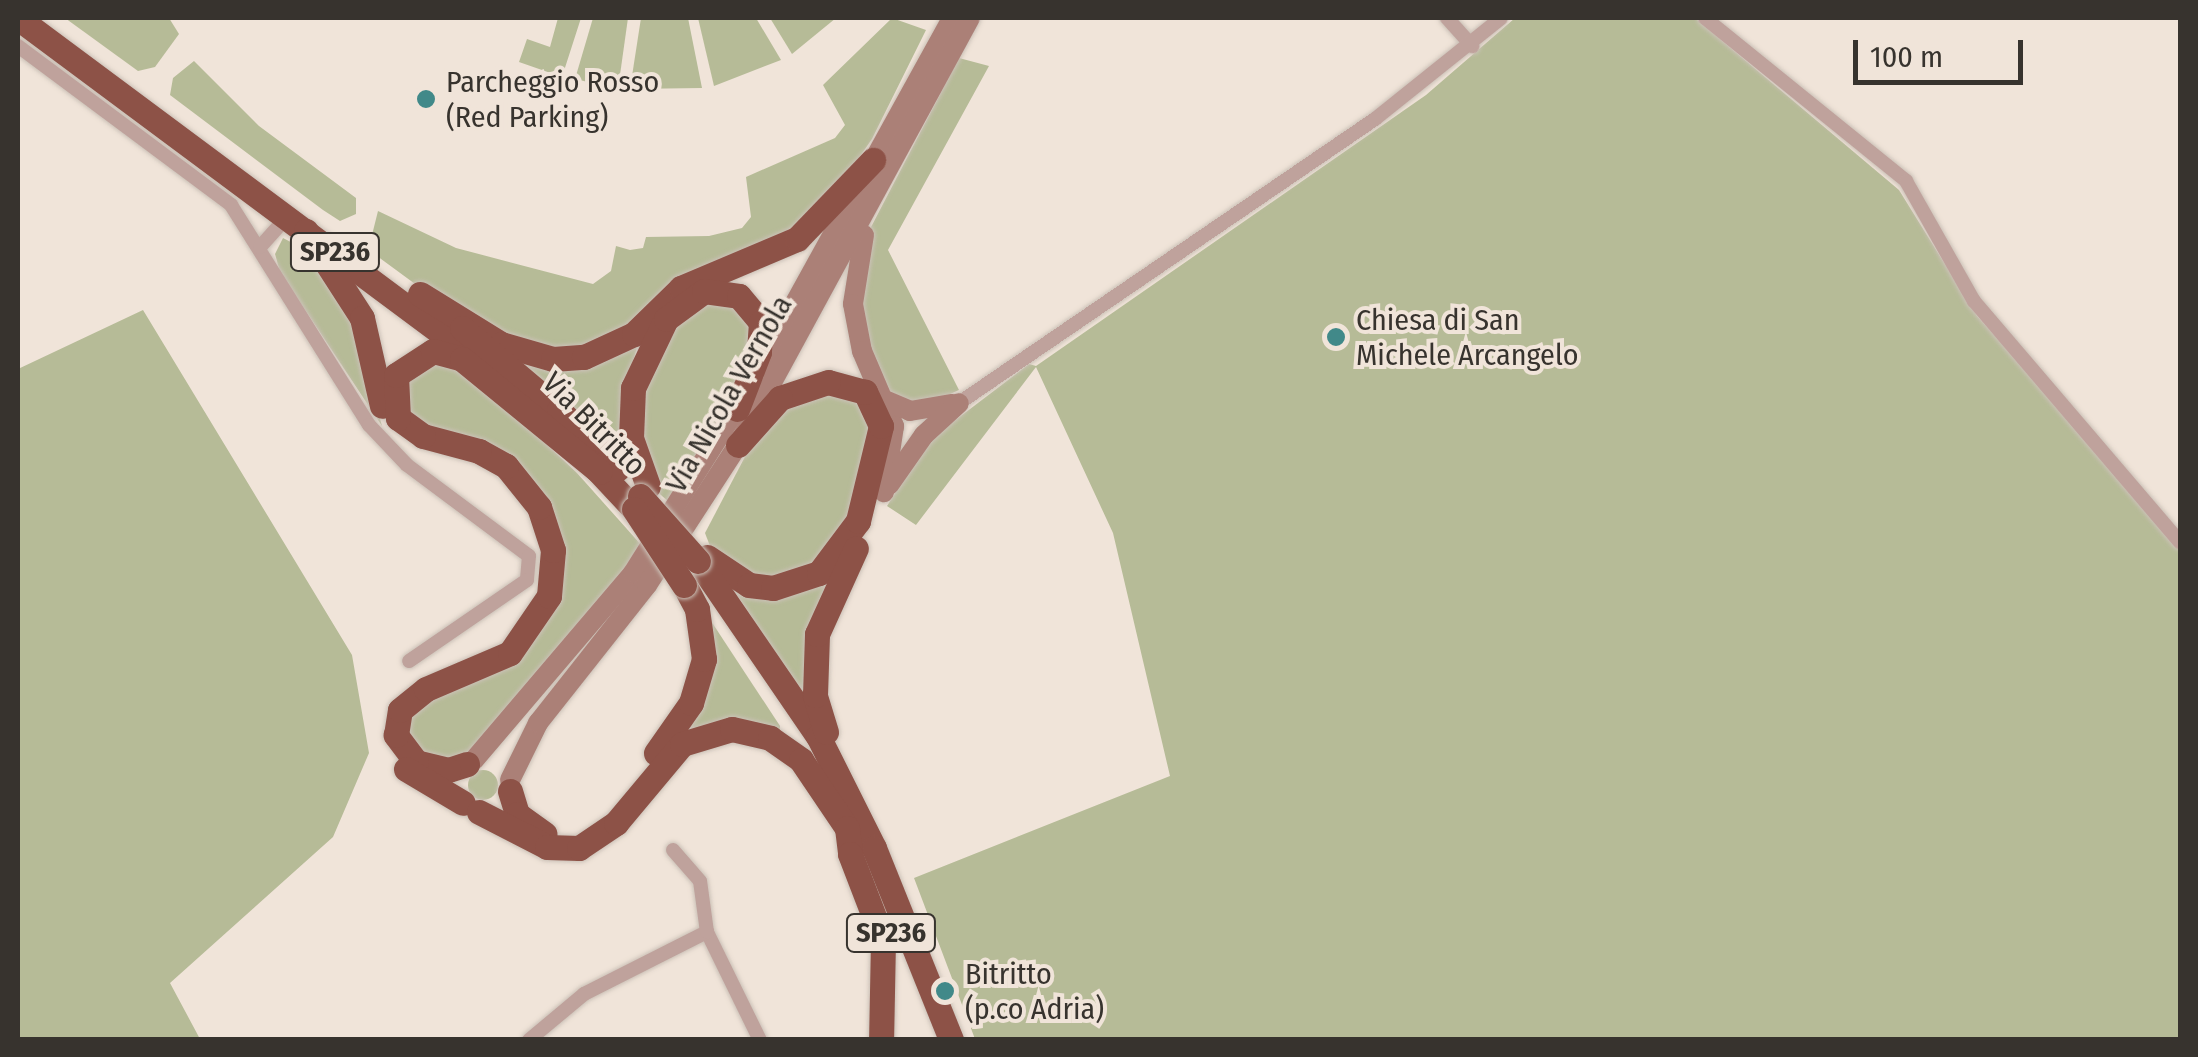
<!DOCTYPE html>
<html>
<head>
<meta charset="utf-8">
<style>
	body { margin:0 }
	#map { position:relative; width:2198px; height:1057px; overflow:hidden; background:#f0e4d9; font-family:"Fira Sans Condensed",sans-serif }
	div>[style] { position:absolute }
	.green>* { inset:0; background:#b6bb97 }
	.round { border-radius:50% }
	.roads { filter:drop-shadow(0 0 2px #cbc1b7) drop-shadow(0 0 2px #cbc1b7) }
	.street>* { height:14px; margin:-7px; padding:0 7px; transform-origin:7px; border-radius:7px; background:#bfa29c }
	.secondary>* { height:20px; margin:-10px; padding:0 10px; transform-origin:10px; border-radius:10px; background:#ab8077 }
	.highway>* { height:25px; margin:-12.5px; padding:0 12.5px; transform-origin:12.5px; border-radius:12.5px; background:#8d5247 }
	.bridges { filter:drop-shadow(0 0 2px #cbc1b7) drop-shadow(0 0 2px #cbc1b7) }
	.highway-bridge>* { height:25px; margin:-12.5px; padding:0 12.5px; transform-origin:12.5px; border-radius:12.5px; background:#8d5247 }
	.dots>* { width:28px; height:28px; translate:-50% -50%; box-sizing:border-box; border:5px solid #f0e4d9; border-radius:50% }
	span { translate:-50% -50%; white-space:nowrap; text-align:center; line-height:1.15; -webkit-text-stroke:8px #f0e4d9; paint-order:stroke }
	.shield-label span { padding:2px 8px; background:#f0e4d9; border:2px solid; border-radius:8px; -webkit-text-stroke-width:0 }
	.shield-label { font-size:28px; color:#37332e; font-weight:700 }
	.poi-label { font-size:30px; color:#37332e }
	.left { translate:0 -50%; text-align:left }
	.street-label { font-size:30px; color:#37332e }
	.frame { position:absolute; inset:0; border:20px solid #37332e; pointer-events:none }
	.scale { position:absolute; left:1853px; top:40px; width:170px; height:45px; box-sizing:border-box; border:5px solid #37332e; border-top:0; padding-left:12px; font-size:30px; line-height:35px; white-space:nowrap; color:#37332e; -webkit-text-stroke:8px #f0e4d9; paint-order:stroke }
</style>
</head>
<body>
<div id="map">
	<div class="green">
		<i style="clip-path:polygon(65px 18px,169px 18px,179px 34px,155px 67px,138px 71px)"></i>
		<i style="clip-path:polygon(558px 18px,581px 18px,562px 77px,519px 62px,527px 39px,550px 47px)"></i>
		<i style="clip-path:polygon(593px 18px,628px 18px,618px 89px,575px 79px)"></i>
		<i style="clip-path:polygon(641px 18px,688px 18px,702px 88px,630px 89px)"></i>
		<i style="clip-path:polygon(698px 18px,756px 18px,781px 60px,714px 86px)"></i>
		<i style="clip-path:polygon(770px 18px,836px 18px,792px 54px)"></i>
		<i style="clip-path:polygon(892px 18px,926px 30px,872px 139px,825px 207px,646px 317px,551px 359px,441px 303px,377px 256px,371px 239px,378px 211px,456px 248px,593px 284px,611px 271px,616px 246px,630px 250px,643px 248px,646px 237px,709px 236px,742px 228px,751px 217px,746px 177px,835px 138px,845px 125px,823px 85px)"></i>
		<i style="clip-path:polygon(1515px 18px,1695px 18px,1899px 190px,1977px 316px,2180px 543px,2180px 1039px,975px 1039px,914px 878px,1170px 776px,1113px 533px,1036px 367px,916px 525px,887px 506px,928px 441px,1029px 364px,1036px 366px,1426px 95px)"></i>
		<i style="clip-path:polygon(959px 58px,989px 66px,888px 250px,959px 390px,923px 406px,888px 391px,858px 321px,857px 276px,871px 227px)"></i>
		<i style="clip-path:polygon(194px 61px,259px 126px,356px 198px,356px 214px,340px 221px,323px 210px,170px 95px,173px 78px)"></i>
		<i style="clip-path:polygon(283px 238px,308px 251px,345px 292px,382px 426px,280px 272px,275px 254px)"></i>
		<i style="clip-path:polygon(727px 297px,754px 329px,749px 365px,670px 503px,644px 480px,632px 397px,689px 298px)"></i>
		<i style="clip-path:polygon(143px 310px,352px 655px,369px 753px,333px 837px,170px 983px,200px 1039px,18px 1039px,18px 369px)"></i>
		<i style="clip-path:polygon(639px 340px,625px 390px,631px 466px,514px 357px)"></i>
		<i style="clip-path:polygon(418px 359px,471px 373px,577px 473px,643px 547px,465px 757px,431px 762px,401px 732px,426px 694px,544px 615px,542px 499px,416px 428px,399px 383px)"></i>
		<i style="clip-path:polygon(831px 387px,856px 400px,873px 424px,860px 498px,820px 566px,760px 578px,713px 554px,705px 533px,760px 428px,775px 412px)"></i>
		<i style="clip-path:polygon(831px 572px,807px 700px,727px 580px)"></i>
		<i style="clip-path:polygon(709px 618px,780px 726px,780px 731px,689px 734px,682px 727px)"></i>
		<i class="round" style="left:468px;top:770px;width:30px;height:30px"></i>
	</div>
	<div class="roads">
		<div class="street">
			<i style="left:1447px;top:18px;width:38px;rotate:48deg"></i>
			<i style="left:1705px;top:18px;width:259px;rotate:39deg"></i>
			<i style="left:1906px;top:181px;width:138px;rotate:60.5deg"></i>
			<i style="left:1974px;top:301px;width:317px;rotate:49.5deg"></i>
			<i style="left:18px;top:46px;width:266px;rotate:36.7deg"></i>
			<i style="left:231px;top:205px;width:260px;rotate:57.9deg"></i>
			<i style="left:369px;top:425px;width:55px;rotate:46.5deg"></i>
			<i style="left:407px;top:465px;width:152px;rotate:36.7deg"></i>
			<i style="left:529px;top:556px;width:24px;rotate:95deg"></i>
			<i style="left:527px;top:580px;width:143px;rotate:145.5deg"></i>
			<i style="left:260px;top:247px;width:40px;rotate:-48deg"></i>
			<i style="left:959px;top:403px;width:504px;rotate:-34.32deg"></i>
			<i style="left:1375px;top:119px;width:161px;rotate:-38.7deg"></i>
			<i style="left:707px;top:932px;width:120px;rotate:63.9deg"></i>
			<i style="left:529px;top:1040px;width:72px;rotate:-39.9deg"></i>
			<i style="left:584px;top:994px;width:138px;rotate:-26.8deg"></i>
			<i style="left:707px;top:932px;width:51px;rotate:-97.8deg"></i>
			<i style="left:700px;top:881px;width:41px;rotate:-131.1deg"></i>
		</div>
		<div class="secondary">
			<i style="left:864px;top:235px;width:70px;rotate:99.1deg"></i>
			<i style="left:853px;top:304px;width:48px;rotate:79.2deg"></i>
			<i style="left:862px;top:351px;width:82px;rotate:66.9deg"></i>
			<i style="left:894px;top:426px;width:67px;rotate:98.6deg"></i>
			<i style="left:759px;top:368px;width:400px;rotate:-61.1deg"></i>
			<i style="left:887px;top:401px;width:25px;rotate:23deg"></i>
			<i style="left:910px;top:411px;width:43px;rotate:-9.5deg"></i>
			<i style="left:889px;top:485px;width:61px;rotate:-55deg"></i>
			<i style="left:924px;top:435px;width:47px;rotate:-42.4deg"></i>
			<i style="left:474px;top:760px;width:245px;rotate:-49.6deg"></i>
			<i style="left:633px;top:573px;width:207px;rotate:-57.8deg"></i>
			<i style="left:510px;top:780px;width:64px;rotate:-63.8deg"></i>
			<i style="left:538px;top:723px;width:176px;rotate:-51.7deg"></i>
			<i style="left:647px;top:585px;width:167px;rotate:-57deg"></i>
			<i style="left:738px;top:445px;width:486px;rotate:-61.5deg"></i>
		</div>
		<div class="highway">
			<i style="left:18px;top:18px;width:565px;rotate:36.65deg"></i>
			<i style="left:306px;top:231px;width:103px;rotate:57.2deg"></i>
			<i style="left:362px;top:318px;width:90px;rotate:77.2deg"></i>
			<i style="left:420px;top:294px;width:95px;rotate:31.7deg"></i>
			<i style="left:501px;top:344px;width:54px;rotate:16.1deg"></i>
			<i style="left:553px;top:359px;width:31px;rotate:-4deg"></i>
			<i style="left:584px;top:357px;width:55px;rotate:-24.7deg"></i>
			<i style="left:634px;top:334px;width:66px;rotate:-44.4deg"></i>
			<i style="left:681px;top:288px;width:126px;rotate:-22.9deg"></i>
			<i style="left:797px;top:239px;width:110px;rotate:-46.1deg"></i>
			<i style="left:462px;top:328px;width:127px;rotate:40.2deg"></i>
			<i style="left:559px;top:410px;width:83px;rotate:45.5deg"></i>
			<i style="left:590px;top:462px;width:64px;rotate:46.9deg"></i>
			<i style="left:648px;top:486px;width:51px;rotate:-109.5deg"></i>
			<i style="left:631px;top:438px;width:50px;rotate:-87.7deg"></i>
			<i style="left:633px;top:388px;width:76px;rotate:-64.4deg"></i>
			<i style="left:666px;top:319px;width:47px;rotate:-36.4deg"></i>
			<i style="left:704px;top:291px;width:35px;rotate:8deg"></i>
			<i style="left:739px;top:296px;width:34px;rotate:50deg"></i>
			<i style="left:761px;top:322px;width:30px;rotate:94deg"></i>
			<i style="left:759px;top:352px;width:61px;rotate:111.1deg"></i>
			<i style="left:707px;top:557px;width:50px;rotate:33.7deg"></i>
			<i style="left:749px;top:585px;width:24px;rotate:7deg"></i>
			<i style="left:773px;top:588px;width:48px;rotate:-18.1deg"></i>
			<i style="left:819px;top:573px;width:65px;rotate:-53.1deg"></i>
			<i style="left:858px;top:521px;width:98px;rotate:-76.4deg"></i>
			<i style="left:881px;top:426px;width:38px;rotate:-115deg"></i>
			<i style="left:865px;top:392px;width:38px;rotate:-165deg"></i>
			<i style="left:828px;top:382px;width:51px;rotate:161.6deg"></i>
			<i style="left:780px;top:398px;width:63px;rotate:131.8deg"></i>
			<i style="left:698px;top:561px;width:212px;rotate:55.6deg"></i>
			<i style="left:818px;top:736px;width:125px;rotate:63.4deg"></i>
			<i style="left:874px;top:848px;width:207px;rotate:68.1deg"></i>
			<i style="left:826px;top:732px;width:39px;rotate:-107deg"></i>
			<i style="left:815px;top:695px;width:61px;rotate:-88.1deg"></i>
			<i style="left:817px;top:634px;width:94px;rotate:-65.6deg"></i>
			<i style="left:656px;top:753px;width:61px;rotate:-55deg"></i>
			<i style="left:691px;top:703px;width:46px;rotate:-73.5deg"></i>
			<i style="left:704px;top:659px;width:50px;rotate:-98deg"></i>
			<i style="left:697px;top:609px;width:27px;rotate:-118deg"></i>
			<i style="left:467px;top:764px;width:20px;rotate:162deg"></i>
			<i style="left:448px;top:770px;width:33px;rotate:-166deg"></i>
			<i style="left:416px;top:762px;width:34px;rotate:-127deg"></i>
			<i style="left:396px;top:735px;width:25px;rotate:-81deg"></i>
			<i style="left:400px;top:710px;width:33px;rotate:-39deg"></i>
			<i style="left:426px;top:689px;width:91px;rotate:-23.2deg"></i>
			<i style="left:510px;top:653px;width:69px;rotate:-55.6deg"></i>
			<i style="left:549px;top:596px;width:46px;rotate:-85deg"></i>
			<i style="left:553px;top:550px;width:45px;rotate:-108deg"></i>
			<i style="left:539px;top:507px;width:53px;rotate:-128.8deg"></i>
			<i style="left:506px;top:466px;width:31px;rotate:-151deg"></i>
			<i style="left:479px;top:451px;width:58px;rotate:-165deg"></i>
			<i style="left:423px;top:436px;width:31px;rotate:-144deg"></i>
			<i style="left:398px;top:418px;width:43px;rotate:-92.7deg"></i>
			<i style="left:396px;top:375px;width:44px;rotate:-33deg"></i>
			<i style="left:433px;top:351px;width:30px;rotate:15deg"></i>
			<i style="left:462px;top:359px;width:178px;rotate:39.3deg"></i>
			<i style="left:406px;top:769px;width:66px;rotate:30.8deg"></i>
			<i style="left:510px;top:791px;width:24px;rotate:73deg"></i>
			<i style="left:517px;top:814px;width:34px;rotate:36deg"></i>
			<i style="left:479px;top:812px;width:76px;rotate:27.2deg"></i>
			<i style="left:547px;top:847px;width:32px;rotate:2deg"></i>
			<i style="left:579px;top:848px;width:45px;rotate:-34deg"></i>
			<i style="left:616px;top:823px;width:103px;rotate:-50.1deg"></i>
			<i style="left:682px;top:744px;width:52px;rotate:-16.7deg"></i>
			<i style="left:732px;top:729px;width:39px;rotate:13deg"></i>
			<i style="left:770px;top:738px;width:38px;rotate:35deg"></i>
			<i style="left:801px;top:760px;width:82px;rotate:55.9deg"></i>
			<i style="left:847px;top:828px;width:26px;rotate:83deg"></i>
			<i style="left:850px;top:854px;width:92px;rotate:69deg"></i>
			<i style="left:883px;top:940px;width:100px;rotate:91.1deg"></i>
		</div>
	</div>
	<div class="bridges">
		<div class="highway-bridge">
			<i style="left:640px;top:496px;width:87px;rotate:48.3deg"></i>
			<i style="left:634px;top:509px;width:91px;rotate:56.7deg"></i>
		</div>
	</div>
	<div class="dots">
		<i style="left:426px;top:99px;background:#418989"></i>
		<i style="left:1336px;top:337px;background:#418989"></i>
		<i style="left:945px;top:991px;background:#418989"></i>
	</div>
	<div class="shield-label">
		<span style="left:335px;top:252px">SP236</span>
		<span style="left:891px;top:933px">SP236</span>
	</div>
	<div class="poi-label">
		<span class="left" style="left:446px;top:99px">Parcheggio Rosso<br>(Red Parking)</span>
		<span class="left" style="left:1356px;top:337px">Chiesa di San<br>Michele Arcangelo</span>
		<span class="left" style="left:965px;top:991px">Bitritto<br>(p.co Adria)</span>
	</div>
	<div class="street-label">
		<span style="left:729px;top:394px;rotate:-60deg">Via Nicola Vernola</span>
		<span style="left:594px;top:424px;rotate:45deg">Via Bitritto</span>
	</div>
	<div class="frame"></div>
	<div class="scale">100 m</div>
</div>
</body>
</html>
